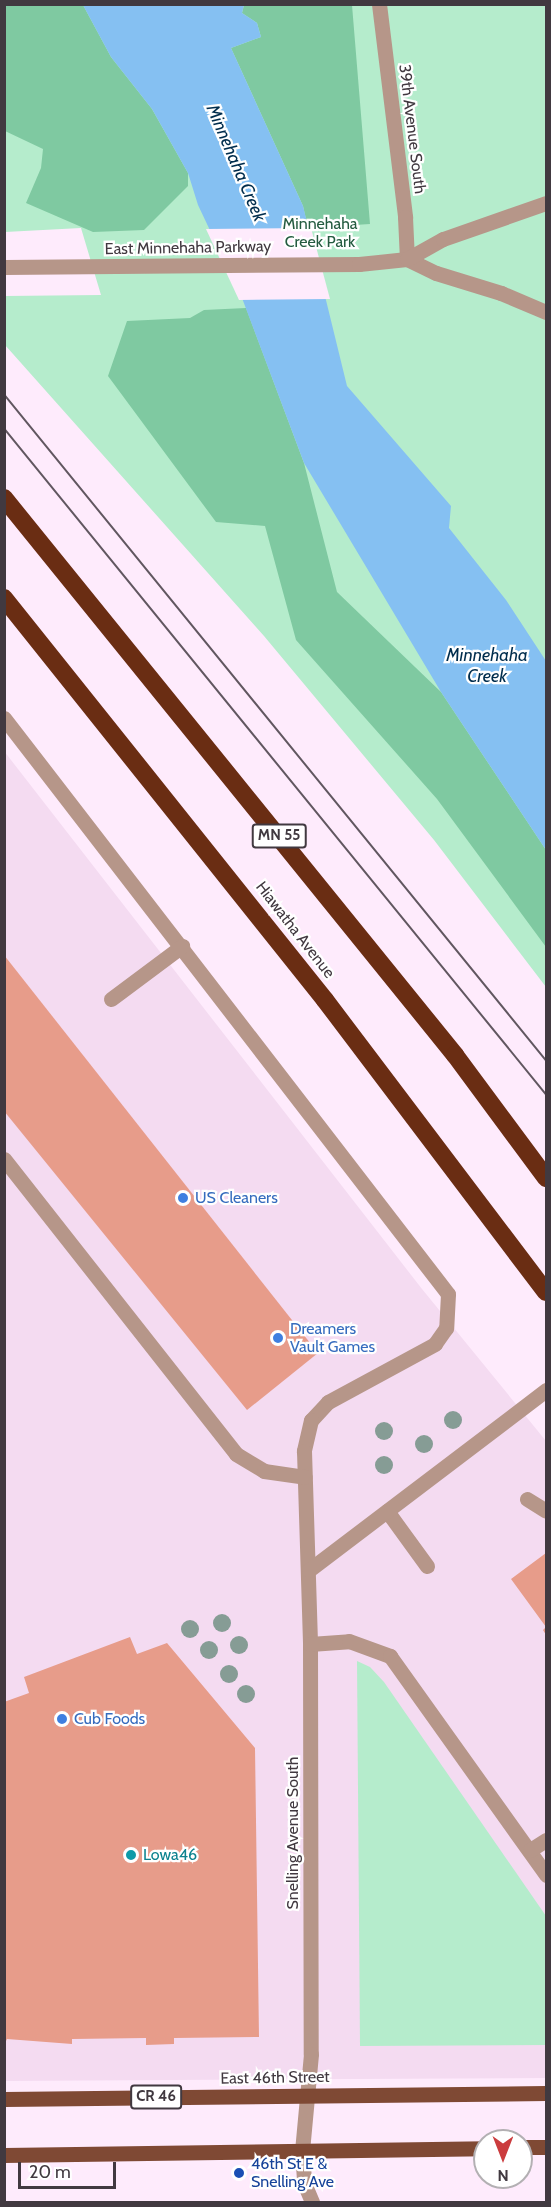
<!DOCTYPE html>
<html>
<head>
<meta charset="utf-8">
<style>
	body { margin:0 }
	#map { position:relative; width:551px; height:2207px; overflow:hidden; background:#feebfc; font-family:Cabin,sans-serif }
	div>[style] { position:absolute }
	.built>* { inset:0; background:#f4dbf1 }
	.green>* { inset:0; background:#b5eccc }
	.forest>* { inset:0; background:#7fc9a1 }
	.water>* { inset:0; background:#85c0f2 }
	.pier>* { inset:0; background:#feebfc }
	.building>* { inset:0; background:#e79c8a }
	.minor>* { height:15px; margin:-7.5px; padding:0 7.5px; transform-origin:7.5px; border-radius:7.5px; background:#b69689 }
	.major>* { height:15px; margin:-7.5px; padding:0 7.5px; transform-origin:7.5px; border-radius:7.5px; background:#7f4934 }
	.highway>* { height:18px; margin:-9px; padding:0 9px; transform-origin:9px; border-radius:9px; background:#6a2d13 }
	.tram>* { height:1.5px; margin:-0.75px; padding:0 0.75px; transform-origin:0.75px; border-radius:0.75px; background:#615760 }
	.trees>* { width:18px; height:18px; margin:-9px; border-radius:50%; background:#869c95 }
	.dots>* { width:16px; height:16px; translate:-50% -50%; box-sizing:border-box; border:3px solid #fff; border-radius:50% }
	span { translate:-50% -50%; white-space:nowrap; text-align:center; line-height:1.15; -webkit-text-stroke:4.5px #fff; paint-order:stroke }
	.shield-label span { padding:2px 4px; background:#fff; border:2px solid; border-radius:4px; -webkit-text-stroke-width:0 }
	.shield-label { font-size:15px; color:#413940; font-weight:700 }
	.street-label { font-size:16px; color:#413940 }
	.park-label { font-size:16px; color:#245b40 }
	.shop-label { font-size:16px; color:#366cbe }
	.left { translate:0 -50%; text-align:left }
	.culture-label { font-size:16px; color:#0d838f }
	.transit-label { font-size:16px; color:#164399 }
	.water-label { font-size:18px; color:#002d4d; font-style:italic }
	.frame { position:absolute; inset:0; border:6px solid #413940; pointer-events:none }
	.north { position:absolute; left:473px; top:2129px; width:60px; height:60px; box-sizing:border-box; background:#fff; border:2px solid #b3b0b3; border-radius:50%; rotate:180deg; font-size:16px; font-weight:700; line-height:24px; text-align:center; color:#413940 }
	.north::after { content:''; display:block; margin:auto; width:21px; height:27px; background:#cb3c3e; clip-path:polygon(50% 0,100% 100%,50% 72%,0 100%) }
	.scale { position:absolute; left:18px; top:2162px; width:98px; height:27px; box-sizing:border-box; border:3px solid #413940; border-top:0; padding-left:8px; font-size:18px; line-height:21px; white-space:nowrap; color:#413940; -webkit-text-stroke:4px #fff; paint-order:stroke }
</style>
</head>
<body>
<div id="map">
	<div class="built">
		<i style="clip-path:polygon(4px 751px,422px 1289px,546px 1441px,546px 2078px,5px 2081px)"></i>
	</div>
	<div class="green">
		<i style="clip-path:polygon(5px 5px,546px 5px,546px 987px,434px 840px,264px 636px,5px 345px,5px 296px,101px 295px,81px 228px,5px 232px)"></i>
		<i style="clip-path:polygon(357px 1661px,370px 1667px,384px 1682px,546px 1916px,546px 2045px,360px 2046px)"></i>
	</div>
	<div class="forest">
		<i style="clip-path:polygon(5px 5px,83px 5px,111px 57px,152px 109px,188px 173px,188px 186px,144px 230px,93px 232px,26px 203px,41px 168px,43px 149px,5px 131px)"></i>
		<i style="clip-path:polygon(244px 5px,352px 5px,370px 224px,308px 228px,303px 206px,231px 48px,261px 37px,257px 23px,242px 13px)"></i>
		<i style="clip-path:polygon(246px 308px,304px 463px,337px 592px,441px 692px,546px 850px,546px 947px,437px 799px,296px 640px,265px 526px,216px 522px,108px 376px,127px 321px,190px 318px,204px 310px)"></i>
	</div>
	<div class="water">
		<i style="clip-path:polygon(83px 5px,244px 5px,242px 13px,257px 23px,261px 37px,231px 48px,303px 206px,347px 386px,451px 506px,449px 528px,506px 600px,546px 661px,546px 850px,441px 692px,304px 463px,242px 298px,198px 205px,188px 173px,152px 109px,111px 57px)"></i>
	</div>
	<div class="pier">
		<i style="clip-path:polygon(311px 228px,330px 299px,239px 300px,206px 229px)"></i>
	</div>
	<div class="building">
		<i style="clip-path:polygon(4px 955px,318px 1353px,247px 1410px,4px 1111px)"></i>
		<i style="clip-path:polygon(546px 1553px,546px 1635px,543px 1630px,546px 1627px,511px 1579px)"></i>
		<i style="clip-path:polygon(130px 1637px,137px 1654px,167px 1643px,255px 1748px,259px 2037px,174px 2038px,174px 2044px,146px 2045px,146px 2038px,72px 2039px,72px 2044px,7px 2039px,4px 2045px,4px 1702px,29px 1693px,24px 1677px)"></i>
	</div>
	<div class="minor">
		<i style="left:379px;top:4px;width:215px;rotate:83deg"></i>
		<i style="left:405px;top:217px;width:42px;rotate:87.3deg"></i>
		<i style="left:407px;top:259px;width:32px;rotate:26deg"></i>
		<i style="left:436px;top:273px;width:68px;rotate:17.1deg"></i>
		<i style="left:501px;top:293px;width:49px;rotate:22.9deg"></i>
		<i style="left:4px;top:267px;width:355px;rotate:-0.5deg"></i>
		<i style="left:359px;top:264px;width:48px;rotate:-5.9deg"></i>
		<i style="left:407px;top:259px;width:41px;rotate:-29.1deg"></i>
		<i style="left:443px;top:239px;width:109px;rotate:-19.3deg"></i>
		<i style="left:4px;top:718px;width:727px;rotate:52.37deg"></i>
		<i style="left:448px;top:1294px;width:34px;rotate:93deg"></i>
		<i style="left:446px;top:1328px;width:19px;rotate:125deg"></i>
		<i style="left:435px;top:1344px;width:122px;rotate:151.5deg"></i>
		<i style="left:328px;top:1402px;width:25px;rotate:133deg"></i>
		<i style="left:311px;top:1420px;width:32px;rotate:103deg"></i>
		<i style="left:304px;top:1451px;width:193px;rotate:88.2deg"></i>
		<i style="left:310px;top:1644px;width:410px;rotate:89.9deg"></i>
		<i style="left:311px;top:2054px;width:97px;rotate:95.3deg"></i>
		<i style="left:302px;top:2151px;width:32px;rotate:86deg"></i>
		<i style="left:304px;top:2183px;width:21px;rotate:67deg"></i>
		<i style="left:111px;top:999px;width:89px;rotate:-36.7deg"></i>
		<i style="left:4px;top:1159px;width:375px;rotate:51.8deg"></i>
		<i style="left:236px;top:1454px;width:33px;rotate:31deg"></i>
		<i style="left:264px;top:1471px;width:41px;rotate:8.3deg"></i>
		<i style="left:527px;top:1499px;width:22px;rotate:32deg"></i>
		<i style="left:387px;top:1511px;width:68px;rotate:54deg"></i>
		<i style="left:309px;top:1570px;width:298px;rotate:-37.2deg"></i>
		<i style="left:310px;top:1644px;width:39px;rotate:-4deg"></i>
		<i style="left:349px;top:1641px;width:44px;rotate:20.1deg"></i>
		<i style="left:390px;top:1656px;width:269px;rotate:54.5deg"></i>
		<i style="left:530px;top:1850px;width:19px;rotate:-32deg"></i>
	</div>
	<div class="major">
		<i style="left:4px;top:2099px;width:542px;rotate:-0.63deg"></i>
		<i style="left:521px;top:2147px;width:25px"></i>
		<i style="left:4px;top:2155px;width:481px;rotate:-0.8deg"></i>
	</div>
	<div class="highway">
		<i style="left:4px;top:498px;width:717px;rotate:51deg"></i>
		<i style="left:455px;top:1055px;width:153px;rotate:53.5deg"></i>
		<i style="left:4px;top:598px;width:514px;rotate:51.39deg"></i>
		<i style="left:325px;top:1000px;width:366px;rotate:52.9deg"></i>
	</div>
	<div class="tram">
		<i style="left:4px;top:394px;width:859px;rotate:50.86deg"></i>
		<i style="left:4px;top:428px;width:859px;rotate:50.86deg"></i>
	</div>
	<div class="trees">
		<i style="left:453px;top:1420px"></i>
		<i style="left:384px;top:1431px"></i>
		<i style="left:424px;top:1444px"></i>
		<i style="left:384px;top:1465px"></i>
		<i style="left:222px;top:1623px"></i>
		<i style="left:190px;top:1629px"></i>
		<i style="left:239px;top:1645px"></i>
		<i style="left:209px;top:1650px"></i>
		<i style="left:229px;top:1674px"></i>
		<i style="left:246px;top:1694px"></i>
	</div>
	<div class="dots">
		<i style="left:183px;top:1198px;background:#3f7fe0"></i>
		<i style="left:278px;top:1338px;background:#3f7fe0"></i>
		<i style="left:62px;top:1719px;background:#3f7fe0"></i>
		<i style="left:131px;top:1855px;background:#0f9aa8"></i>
		<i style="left:239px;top:2173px;background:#1a4fb4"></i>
	</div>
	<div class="shield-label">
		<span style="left:279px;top:836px">MN 55</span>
		<span style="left:156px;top:2097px">CR 46</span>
	</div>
	<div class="street-label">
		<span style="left:412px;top:129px;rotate:83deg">39th Avenue South</span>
		<span style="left:188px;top:248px;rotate:-1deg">East Minnehaha Parkway</span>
		<span style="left:295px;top:930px;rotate:52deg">Hiawatha Avenue</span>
		<span style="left:293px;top:1833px;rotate:-90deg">Snelling Avenue South</span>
		<span style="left:275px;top:2078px;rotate:-1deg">East 46th Street</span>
	</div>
	<div class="park-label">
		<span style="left:320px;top:233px">Minnehaha<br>Creek Park</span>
	</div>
	<div class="shop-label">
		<span class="left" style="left:195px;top:1198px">US Cleaners</span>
		<span class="left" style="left:290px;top:1338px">Dreamers<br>Vault Games</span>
		<span class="left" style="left:74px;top:1719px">Cub Foods</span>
	</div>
	<div class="culture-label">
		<span class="left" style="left:143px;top:1855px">Lowa46</span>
	</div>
	<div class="transit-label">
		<span class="left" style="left:251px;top:2173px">46th St E &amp;<br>Snelling Ave</span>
	</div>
	<div class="water-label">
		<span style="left:236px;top:163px;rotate:67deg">Minnehaha Creek</span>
		<span style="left:487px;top:666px">Minnehaha<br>Creek</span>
	</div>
	<div class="frame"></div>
	<div class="north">N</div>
	<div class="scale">20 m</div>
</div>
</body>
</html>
